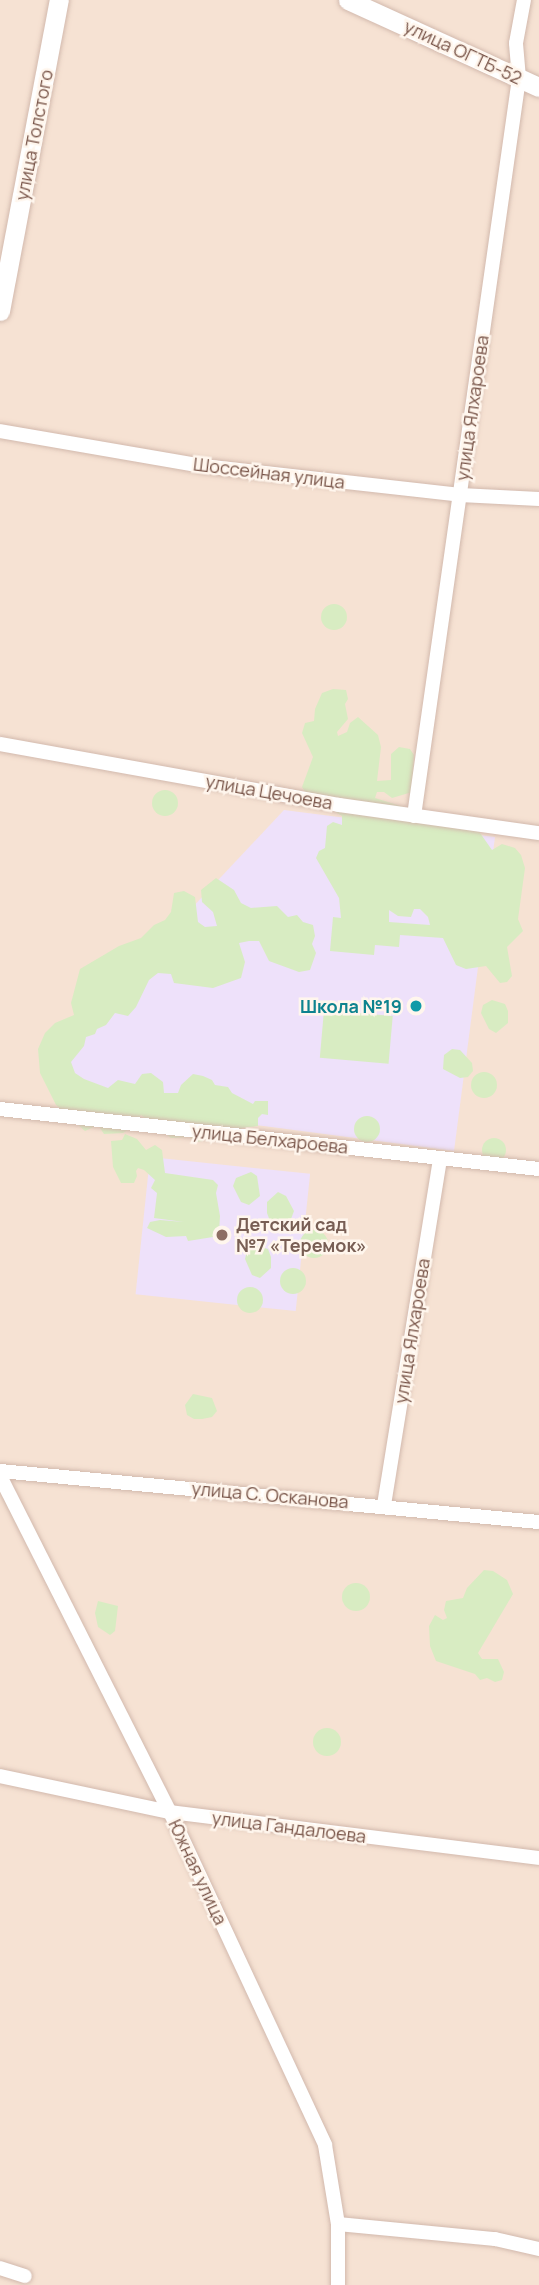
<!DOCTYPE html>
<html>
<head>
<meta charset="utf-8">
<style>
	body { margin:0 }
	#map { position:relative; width:539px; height:2285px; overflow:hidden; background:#fef1e5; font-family:Manrope,sans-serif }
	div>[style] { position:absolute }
	.residential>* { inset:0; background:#f6e2d3; transform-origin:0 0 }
	.education>* { inset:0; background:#eee1fa; transform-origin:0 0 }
	.green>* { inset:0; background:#d8ecc2; transform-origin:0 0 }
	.round { border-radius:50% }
	.roads { filter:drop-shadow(0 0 2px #d2b9ad) drop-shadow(0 0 2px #d2b9ad) }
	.street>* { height:14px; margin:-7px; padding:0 7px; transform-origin:7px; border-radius:7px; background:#fff }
	.secondary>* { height:19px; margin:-9.5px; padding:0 9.5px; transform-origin:9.5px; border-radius:9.5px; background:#fff }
	.dots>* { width:19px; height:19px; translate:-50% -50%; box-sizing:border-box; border:4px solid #fff6ed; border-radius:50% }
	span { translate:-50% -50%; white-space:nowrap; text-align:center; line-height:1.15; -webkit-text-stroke:5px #fff6ed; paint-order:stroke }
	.street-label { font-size:18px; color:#785448 }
	.culture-label { font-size:18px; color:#0d838f; font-weight:700 }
	.right { translate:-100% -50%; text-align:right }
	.education-label { font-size:18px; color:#785e54; font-weight:700 }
	.left { translate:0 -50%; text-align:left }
</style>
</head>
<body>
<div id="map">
	<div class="residential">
		<i style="left:0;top:0;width:539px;height:2285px"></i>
	</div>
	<div class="education">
		<i style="clip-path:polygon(284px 810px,495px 837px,454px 1151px,57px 1099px,64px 1044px)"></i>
		<i style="left:150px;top:1157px;width:161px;height:138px;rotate:6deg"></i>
	</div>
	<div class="green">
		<i class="round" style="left:321px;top:604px;width:26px;height:26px"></i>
		<i style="clip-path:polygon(evenodd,333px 689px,346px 690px,348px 699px,345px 704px,348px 719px,337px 732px,338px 736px,347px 732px,350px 723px,358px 717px,378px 735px,381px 747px,377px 781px,391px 780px,391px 754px,399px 747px,410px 749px,414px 755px,412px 792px,392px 798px,384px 792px,377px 792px,375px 798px,478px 830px,492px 850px,502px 844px,515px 848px,521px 855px,525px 868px,518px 919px,523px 931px,507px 947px,512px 976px,507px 982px,500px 983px,486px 966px,466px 969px,456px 965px,443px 938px,400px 935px,399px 947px,375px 945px,374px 955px,330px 951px,333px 917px,341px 918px,339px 898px,316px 858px,319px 851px,325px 848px,327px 826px,333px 822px,342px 825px,342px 816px,307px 795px,302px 787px,313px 757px,302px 733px,305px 723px,314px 721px,315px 709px,322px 693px,333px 689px,414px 909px,420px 909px,428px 917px,430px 925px,389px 922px,389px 910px,398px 916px,411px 917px,414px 909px)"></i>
		<i class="round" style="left:152px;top:790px;width:26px;height:26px"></i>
		<i style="clip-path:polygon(216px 878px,234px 890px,241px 903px,251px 908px,277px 906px,288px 917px,297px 915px,303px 922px,313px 925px,315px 936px,312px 944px,316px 953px,310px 970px,299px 972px,269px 961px,259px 941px,249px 941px,239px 943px,245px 962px,241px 978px,213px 988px,174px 983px,171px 974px,158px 973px,149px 980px,136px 1007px,128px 1016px,115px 1013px,106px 1025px,97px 1029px,95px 1034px,86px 1037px,84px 1046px,71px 1062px,75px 1073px,84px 1079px,108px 1088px,118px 1080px,135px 1084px,142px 1074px,151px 1073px,163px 1082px,164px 1093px,178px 1093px,181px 1085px,193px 1074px,203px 1076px,212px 1080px,215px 1085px,228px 1087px,232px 1093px,253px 1104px,255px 1101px,268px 1101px,268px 1115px,262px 1114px,258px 1118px,258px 1126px,242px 1128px,235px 1138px,202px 1134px,203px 1141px,195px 1142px,190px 1137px,171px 1138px,141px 1115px,133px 1127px,123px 1133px,104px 1134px,98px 1125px,85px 1131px,56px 1105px,40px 1073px,38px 1049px,45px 1033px,55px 1023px,74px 1015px,71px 1003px,80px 969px,119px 946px,141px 938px,154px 925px,165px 920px,171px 912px,174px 893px,184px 891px,195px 897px,198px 922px,205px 927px,217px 926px,213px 912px,202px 902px,201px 890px)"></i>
		<i style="clip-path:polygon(492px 1000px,505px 1004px,508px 1011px,508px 1023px,496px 1033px,489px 1029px,481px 1013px,483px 1005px)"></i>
		<i style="left:324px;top:1010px;width:69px;height:48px;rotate:5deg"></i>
		<i style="clip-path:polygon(452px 1049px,460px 1050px,472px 1063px,473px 1071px,468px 1077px,460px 1078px,443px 1069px,444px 1055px)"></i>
		<i class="round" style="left:471px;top:1072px;width:26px;height:26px"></i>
		<i class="round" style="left:354px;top:1116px;width:26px;height:26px"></i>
		<i style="clip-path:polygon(125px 1134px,137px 1139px,146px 1150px,155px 1145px,162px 1150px,165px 1173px,213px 1180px,218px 1185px,216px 1193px,220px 1216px,219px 1233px,213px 1237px,188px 1241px,186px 1236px,166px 1237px,147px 1228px,150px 1222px,160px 1220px,184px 1222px,154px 1218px,157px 1193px,151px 1188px,155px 1180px,144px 1170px,138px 1168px,136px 1171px,137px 1176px,134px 1183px,121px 1183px,113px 1167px,111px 1141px,122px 1140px)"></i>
		<i class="round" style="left:482px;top:1138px;width:24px;height:24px"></i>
		<i style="clip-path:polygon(251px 1172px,257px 1176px,260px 1196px,249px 1205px,241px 1202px,233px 1186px,236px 1178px)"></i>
		<i style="clip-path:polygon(278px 1192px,286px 1196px,294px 1211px,291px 1219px,283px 1225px,270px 1221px,267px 1213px,267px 1202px)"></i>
		<i class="round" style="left:300px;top:1230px;width:28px;height:28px"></i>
		<i style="clip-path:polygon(255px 1245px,268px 1249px,271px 1257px,271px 1268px,260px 1278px,252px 1275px,245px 1259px,247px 1251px)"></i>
		<i class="round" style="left:280px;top:1268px;width:26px;height:26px"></i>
		<i class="round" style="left:237px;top:1287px;width:26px;height:26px"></i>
		<i style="clip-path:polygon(193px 1394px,212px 1398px,217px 1411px,212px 1417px,202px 1419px,194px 1419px,187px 1415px,185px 1405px)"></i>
		<i style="clip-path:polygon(484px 1570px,493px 1571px,507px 1580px,513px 1594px,478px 1653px,482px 1659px,498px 1659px,504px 1672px,502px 1680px,495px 1682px,487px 1678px,480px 1680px,475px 1674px,436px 1661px,430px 1646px,429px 1626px,435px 1615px,443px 1620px,447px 1618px,444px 1610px,446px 1601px,463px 1598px,467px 1588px)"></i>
		<i class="round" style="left:342px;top:1583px;width:28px;height:28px"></i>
		<i style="clip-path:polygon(98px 1601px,118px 1606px,115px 1631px,110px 1635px,98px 1627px,95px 1613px)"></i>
		<i class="round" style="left:313px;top:1728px;width:28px;height:28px"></i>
	</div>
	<div class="roads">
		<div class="street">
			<i style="left:0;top:431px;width:206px;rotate:9.8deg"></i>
			<i style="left:203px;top:466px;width:259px;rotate:6.4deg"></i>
			<i style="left:460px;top:495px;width:79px;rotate:2.9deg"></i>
			<i style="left:0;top:744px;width:344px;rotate:10.2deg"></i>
			<i style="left:339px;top:805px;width:202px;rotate:8deg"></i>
			<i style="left:414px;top:816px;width:745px;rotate:-81.9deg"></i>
			<i style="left:519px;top:78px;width:35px;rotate:-95deg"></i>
			<i style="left:516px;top:43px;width:44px;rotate:-79.5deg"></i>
			<i style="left:0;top:1109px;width:542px;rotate:6.35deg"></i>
			<i style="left:0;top:1471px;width:541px;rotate:5.41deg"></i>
			<i style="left:0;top:1476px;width:377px;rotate:63.2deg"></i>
			<i style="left:170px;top:1812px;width:367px;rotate:65deg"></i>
			<i style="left:325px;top:2145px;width:80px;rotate:80.7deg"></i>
			<i style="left:338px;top:2224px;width:61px;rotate:90deg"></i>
			<i style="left:384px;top:1505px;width:351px;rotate:-80.8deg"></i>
			<i style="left:0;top:1776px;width:174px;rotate:12deg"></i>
			<i style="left:170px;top:1812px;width:372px;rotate:7.1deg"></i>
			<i style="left:338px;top:2224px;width:158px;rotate:5.5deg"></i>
			<i style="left:495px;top:2239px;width:45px;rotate:12.8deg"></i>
			<i style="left:0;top:2268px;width:26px;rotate:18deg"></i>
		</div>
		<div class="secondary">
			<i style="left:348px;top:0;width:210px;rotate:24.5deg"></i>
			<i style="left:0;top:311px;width:317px;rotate:-79.3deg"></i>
		</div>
	</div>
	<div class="dots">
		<i style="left:416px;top:1006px;background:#0f9aa8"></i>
		<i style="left:222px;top:1235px;background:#8d6e63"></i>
	</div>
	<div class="street-label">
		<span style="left:463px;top:52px;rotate:25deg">улица ОГТБ-52</span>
		<span style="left:34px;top:135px;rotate:-79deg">улица Толстого</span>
		<span style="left:472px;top:408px;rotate:-82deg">улица Ялхароева</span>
		<span style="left:269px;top:473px;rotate:7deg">Шоссейная улица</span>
		<span style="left:269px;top:792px;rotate:10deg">улица Цечоева</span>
		<span style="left:270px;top:1139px;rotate:6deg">улица Белхароева</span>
		<span style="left:412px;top:1331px;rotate:-81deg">улица Ялхароева</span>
		<span style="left:270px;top:1495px;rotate:5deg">улица С. Осканова</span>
		<span style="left:289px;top:1827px;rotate:7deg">улица Гандалоева</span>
		<span style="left:198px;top:1872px;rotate:65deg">Южная улица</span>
	</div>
	<div class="culture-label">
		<span class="right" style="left:402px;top:1006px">Школа №19</span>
	</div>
	<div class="education-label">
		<span class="left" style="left:236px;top:1235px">Детский сад<br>№7 «Теремок»</span>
	</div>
</div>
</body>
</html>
